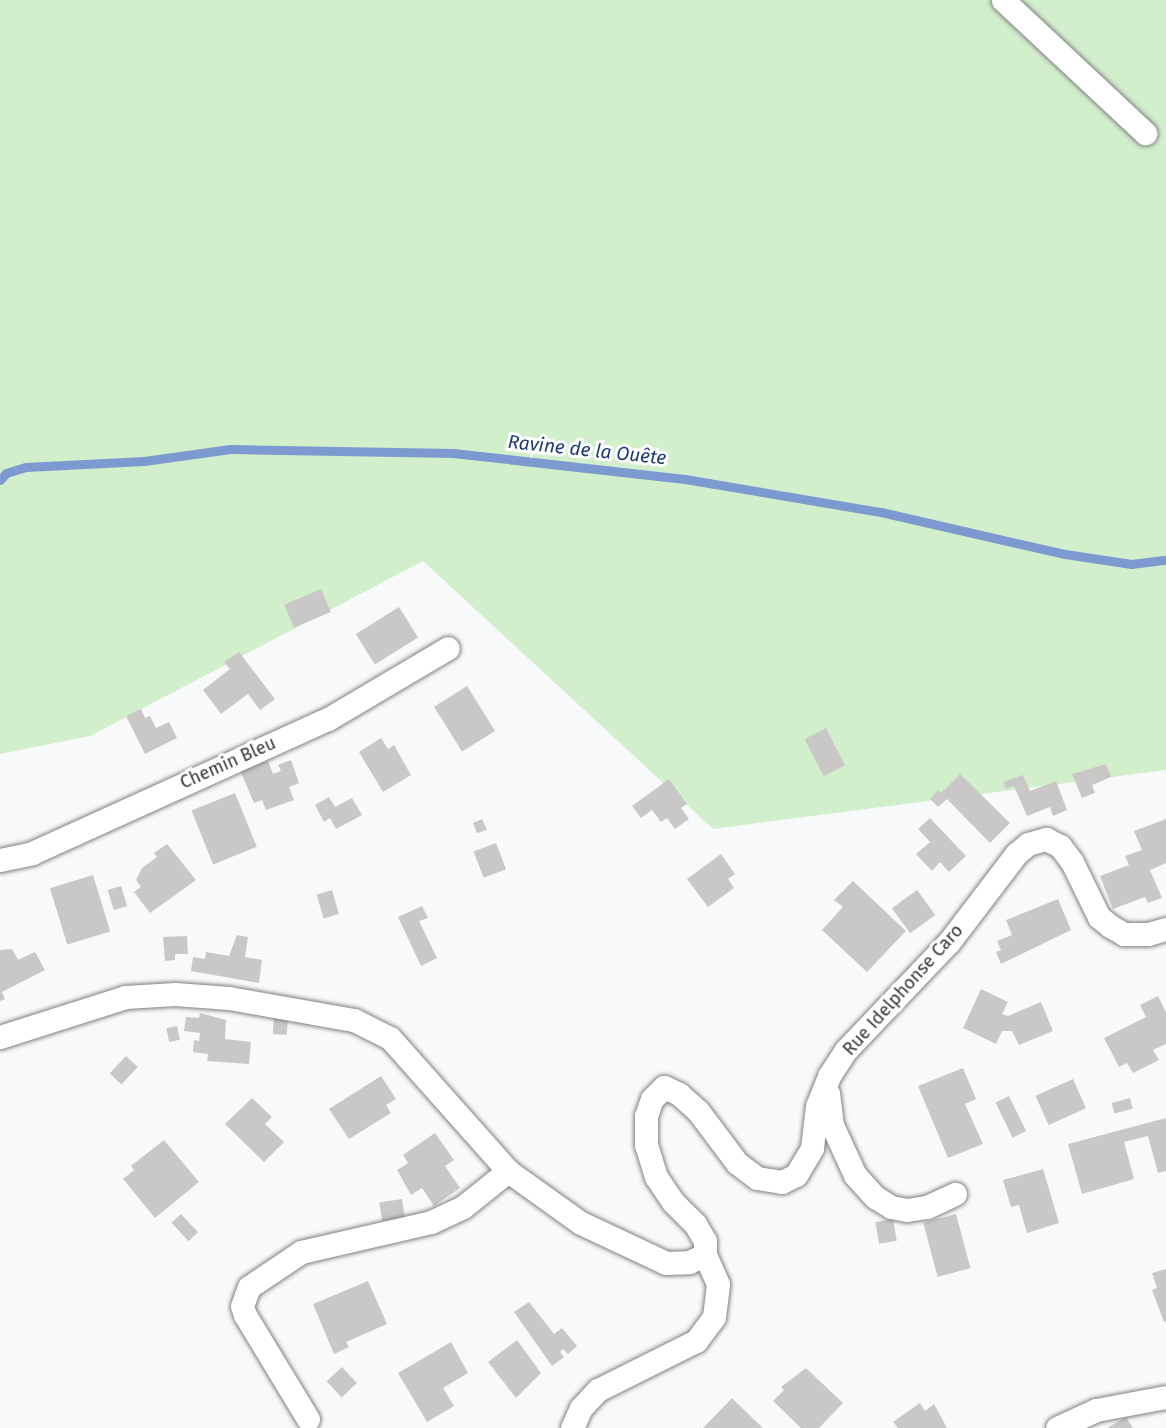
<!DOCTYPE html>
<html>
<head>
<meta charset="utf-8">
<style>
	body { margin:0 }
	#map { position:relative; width:1166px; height:1428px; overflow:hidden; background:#f8f9fb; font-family:"Fira Sans",sans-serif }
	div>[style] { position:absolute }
	.green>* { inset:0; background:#d1efcb }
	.stream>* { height:9px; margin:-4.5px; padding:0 4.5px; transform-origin:4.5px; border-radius:4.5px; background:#7d9ad0 }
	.building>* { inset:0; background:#cac8c7; transform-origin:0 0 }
	.roads { filter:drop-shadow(0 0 2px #808183) drop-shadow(0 0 2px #808183) }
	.street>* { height:23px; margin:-11.5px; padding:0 11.5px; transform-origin:11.5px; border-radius:11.5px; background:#fff }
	span { translate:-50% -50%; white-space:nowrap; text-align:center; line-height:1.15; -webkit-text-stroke:6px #fff; paint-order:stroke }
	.street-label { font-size:18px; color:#383839 }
	.water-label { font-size:19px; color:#1a3a7b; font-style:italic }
</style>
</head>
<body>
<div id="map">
	<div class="green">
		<i style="clip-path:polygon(0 0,1166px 0,1166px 770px,713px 829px,423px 561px,90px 736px,0 754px)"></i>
	</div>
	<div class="stream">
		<i style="left:0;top:480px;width:9px;rotate:-49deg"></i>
		<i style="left:6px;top:473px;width:21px;rotate:-17deg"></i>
		<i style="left:26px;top:467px;width:118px;rotate:-2.9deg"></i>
		<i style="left:144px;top:461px;width:87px;rotate:-7.9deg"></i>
		<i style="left:230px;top:449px;width:223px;rotate:1deg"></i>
		<i style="left:453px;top:453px;width:233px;rotate:6.4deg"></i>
		<i style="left:685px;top:479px;width:199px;rotate:9.6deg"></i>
		<i style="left:881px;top:512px;width:189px;rotate:12.9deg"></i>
		<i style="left:1065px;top:554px;width:67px;rotate:8.6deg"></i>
		<i style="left:1131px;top:564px;width:35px;rotate:-7deg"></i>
	</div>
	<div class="building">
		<i style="left:321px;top:589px;width:25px;height:40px;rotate:67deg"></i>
		<i style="left:399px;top:607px;width:36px;height:51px;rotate:58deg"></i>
		<i style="clip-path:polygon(239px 652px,275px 699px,260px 710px,248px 694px,221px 714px,203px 690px,230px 669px,224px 662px)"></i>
		<i style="left:467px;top:686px;width:53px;height:39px;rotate:58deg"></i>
		<i style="clip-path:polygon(141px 709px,145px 718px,150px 716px,156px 728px,169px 722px,177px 738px,145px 754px,126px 716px)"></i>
		<i style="left:826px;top:728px;width:42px;height:24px;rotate:63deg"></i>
		<i style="clip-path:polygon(381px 738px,388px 749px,394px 745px,411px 775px,383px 792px,359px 752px)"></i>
		<i style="clip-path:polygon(291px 760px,299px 783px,289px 787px,294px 800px,266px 810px,262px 800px,254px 803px,240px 770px,268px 761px,273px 774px,281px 771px,278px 765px)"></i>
		<i style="clip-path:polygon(1106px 764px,1111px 777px,1092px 785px,1095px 793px,1082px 798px,1072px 774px)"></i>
		<i style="clip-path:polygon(960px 774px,1010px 823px,990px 843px,947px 799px,938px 807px,930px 799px,938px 790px,941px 793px)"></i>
		<i style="clip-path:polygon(1023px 775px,1030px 791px,1056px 781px,1067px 810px,1053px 816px,1050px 807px,1027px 816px,1014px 786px,1006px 789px,1003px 782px)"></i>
		<i style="clip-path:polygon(669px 779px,687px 804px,681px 808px,689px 819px,675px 829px,667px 818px,661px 822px,652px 810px,641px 818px,632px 806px)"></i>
		<i style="left:235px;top:793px;width:58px;height:47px;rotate:68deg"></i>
		<i style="clip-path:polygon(329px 797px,335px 807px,352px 798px,362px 815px,336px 829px,330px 818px,324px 822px,315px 805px)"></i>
		<i style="clip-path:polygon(930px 818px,966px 856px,949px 872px,940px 862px,932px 871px,916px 854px,930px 842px,918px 829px)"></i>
		<i style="clip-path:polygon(482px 819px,487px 830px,477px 833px,473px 823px)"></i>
		<i style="clip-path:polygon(1166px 819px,1166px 863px,1150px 870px,1162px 898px,1148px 903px,1145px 897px,1113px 909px,1100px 876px,1129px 865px,1125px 856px,1142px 850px,1134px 831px)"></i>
		<i style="left:496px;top:843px;width:28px;height:24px;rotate:69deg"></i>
		<i style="clip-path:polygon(167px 844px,196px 880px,150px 913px,134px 892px,141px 887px,136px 880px,142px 868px,157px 857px,154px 853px)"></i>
		<i style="clip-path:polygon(721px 854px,735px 874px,728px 879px,734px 888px,708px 907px,687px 879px)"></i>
		<i style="left:93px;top:875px;width:59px;height:45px;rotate:73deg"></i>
		<i style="clip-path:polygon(853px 881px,906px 931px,867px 972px,822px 930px,843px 907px,834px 900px)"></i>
		<i style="left:121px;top:886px;width:21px;height:14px;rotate:73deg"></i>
		<i style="left:332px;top:890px;width:25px;height:16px;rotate:74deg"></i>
		<i style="left:917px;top:890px;width:31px;height:31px;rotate:54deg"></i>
		<i style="clip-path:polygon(1058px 899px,1071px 930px,1001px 964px,996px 952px,1001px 950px,997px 941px,1012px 935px,1006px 920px)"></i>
		<i style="clip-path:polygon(422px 906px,428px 918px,419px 921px,437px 958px,421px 966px,398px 917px)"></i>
		<i style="clip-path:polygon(237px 935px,248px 937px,245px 957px,262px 960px,259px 983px,191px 971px,193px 957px,205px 959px,206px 952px,229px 956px)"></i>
		<i style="clip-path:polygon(187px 936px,188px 954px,175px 954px,175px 960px,165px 961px,163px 937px)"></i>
		<i style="clip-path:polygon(12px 949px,18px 960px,35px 952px,45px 970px,2px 992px,5px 999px,0 1001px,0 950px)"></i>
		<i style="clip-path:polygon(981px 989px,1008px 1002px,1002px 1014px,1008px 1016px,1041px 1002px,1053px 1031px,1019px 1045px,1012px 1031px,1002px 1031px,996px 1044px,963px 1028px)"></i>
		<i style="clip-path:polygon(1158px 996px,1166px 1012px,1166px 1044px,1153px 1050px,1159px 1060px,1133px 1073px,1127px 1063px,1119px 1067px,1104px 1038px,1146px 1017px,1140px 1005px)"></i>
		<i style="clip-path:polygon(200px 1013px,226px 1020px,225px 1039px,251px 1042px,249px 1064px,207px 1061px,208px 1054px,193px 1052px,194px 1040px,199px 1041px,200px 1033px,184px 1031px,186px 1017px,199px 1018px)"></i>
		<i style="left:274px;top:1016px;width:14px;height:18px;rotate:4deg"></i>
		<i style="left:177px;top:1026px;width:14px;height:11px;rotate:78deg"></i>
		<i style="left:126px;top:1056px;width:16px;height:24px;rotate:43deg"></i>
		<i style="clip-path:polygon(963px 1068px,976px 1099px,965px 1104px,983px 1144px,948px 1158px,918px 1086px)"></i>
		<i style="clip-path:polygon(381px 1076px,396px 1099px,386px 1105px,391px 1113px,349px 1139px,329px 1109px)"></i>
		<i style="left:1073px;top:1079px;width:32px;height:41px;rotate:66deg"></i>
		<i style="left:1009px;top:1096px;width:39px;height:15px;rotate:64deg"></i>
		<i style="clip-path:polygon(252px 1098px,272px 1117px,265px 1124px,284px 1142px,264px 1162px,225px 1124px)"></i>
		<i style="left:1130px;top:1098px;width:11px;height:19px;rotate:75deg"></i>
		<i style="clip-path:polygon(1166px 1118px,1166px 1171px,1158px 1173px,1148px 1136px,1124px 1142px,1134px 1179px,1082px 1194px,1068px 1144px)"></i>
		<i style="clip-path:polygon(435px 1133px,454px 1160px,445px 1166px,460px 1188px,434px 1206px,422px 1188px,411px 1195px,397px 1170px,408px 1163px,403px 1155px)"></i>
		<i style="clip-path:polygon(164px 1140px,199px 1182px,155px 1218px,123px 1179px,134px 1170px,131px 1166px)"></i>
		<i style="clip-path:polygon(1043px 1169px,1059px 1223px,1027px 1233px,1019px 1205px,1011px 1207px,1003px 1180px)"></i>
		<i style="left:402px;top:1199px;width:19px;height:23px;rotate:81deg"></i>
		<i style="left:181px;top:1214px;width:25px;height:13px;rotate:47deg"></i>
		<i style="left:956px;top:1214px;width:56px;height:34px;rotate:75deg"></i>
		<i style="left:893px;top:1219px;width:22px;height:18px;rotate:80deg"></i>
		<i style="clip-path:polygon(1166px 1269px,1166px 1321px,1164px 1322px,1152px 1290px,1157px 1288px,1152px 1273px)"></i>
		<i style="clip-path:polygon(368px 1281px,387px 1324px,346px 1342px,349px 1347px,334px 1354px,313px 1304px)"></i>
		<i style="clip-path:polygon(529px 1302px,554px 1334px,562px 1328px,577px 1346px,568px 1354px,563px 1349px,560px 1352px,564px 1357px,552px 1366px,514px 1312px)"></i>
		<i style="clip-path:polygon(517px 1340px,541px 1373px,516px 1398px,488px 1362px)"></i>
		<i style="clip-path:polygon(451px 1342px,468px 1373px,443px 1388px,454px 1406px,427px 1422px,398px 1373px)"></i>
		<i style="left:342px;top:1367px;width:22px;height:21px;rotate:47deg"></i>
		<i style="clip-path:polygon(806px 1368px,843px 1403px,819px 1428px,801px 1428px,773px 1401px,784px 1390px,781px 1387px)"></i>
		<i style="clip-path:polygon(732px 1398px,739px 1405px,763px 1428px,703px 1428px)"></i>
		<i style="clip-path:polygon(920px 1403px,925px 1411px,934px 1404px,947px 1428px,898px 1428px,893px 1422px)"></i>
		<i style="clip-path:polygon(1126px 1417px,1133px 1428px,1107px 1428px)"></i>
	</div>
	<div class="roads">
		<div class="street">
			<i style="left:1003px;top:0;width:195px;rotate:43.1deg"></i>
			<i style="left:0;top:860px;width:33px;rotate:-12deg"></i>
			<i style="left:32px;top:853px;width:325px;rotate:-24.4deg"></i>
			<i style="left:328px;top:719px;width:139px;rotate:-30.6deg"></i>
			<i style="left:0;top:1037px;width:131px;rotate:-17.7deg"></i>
			<i style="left:125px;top:997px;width:50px;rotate:-3.4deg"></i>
			<i style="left:175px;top:994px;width:54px;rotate:4.2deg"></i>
			<i style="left:229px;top:998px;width:127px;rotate:10deg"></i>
			<i style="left:354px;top:1020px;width:40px;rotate:26.6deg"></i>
			<i style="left:390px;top:1038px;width:178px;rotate:48.4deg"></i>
			<i style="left:508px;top:1171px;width:90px;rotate:35.5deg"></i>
			<i style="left:581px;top:1223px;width:94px;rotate:25.2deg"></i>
			<i style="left:666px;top:1263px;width:23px;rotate:-2deg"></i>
			<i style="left:689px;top:1262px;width:17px;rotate:-24deg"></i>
			<i style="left:705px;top:1255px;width:14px;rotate:-90deg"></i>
			<i style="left:705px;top:1241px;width:20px;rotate:-120deg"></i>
			<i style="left:695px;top:1224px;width:31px;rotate:-135deg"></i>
			<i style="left:673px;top:1202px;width:30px;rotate:-124deg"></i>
			<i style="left:656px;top:1177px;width:34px;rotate:-107deg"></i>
			<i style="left:646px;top:1145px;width:29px;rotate:-90deg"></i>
			<i style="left:646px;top:1116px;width:18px;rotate:-71deg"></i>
			<i style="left:652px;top:1099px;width:17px;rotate:-45deg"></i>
			<i style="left:664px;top:1087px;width:17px;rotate:25deg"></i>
			<i style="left:679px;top:1094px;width:25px;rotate:42deg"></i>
			<i style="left:698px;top:1111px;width:65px;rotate:53.1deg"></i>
			<i style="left:737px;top:1163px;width:25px;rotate:37deg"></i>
			<i style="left:757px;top:1178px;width:25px;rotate:9deg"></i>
			<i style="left:782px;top:1182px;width:16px;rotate:-27deg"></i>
			<i style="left:796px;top:1175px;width:31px;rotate:-59deg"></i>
			<i style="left:812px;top:1148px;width:42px;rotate:-83.2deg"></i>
			<i style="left:817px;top:1106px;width:32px;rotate:-68deg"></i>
			<i style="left:829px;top:1076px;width:31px;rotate:-57deg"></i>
			<i style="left:846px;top:1050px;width:149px;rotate:-46.4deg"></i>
			<i style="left:949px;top:942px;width:111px;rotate:-52.7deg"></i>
			<i style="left:1016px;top:854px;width:16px;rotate:-40deg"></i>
			<i style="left:1028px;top:844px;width:19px;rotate:-16deg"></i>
			<i style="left:1046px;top:839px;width:16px;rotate:27deg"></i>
			<i style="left:1060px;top:846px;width:20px;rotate:53deg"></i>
			<i style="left:1072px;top:862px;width:61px;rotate:63.9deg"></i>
			<i style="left:1099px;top:917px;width:14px;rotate:39deg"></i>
			<i style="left:1110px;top:926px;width:16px;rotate:30deg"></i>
			<i style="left:1124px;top:934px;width:24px"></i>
			<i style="left:1148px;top:934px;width:19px;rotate:-16deg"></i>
			<i style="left:828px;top:1093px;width:32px;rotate:83deg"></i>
			<i style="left:832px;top:1125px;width:55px;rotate:65.3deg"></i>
			<i style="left:855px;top:1175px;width:30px;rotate:48deg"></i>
			<i style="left:875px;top:1197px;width:19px;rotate:32deg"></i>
			<i style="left:891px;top:1207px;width:16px;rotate:11deg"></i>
			<i style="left:907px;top:1210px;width:20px;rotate:-9deg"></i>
			<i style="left:927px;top:1207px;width:31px;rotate:-25deg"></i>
			<i style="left:308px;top:1419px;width:122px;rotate:-121.2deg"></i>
			<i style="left:245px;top:1315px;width:9px;rotate:-108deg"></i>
			<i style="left:242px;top:1306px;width:20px;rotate:-70deg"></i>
			<i style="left:249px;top:1287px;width:63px;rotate:-33.9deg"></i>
			<i style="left:301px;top:1252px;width:133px;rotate:-13deg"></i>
			<i style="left:431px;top:1222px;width:35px;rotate:-25deg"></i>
			<i style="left:463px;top:1207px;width:58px;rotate:-38.7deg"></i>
			<i style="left:572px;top:1428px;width:22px;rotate:-66deg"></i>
			<i style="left:581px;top:1408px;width:25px;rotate:-47deg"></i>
			<i style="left:598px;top:1390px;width:110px;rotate:-26.6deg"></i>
			<i style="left:696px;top:1341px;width:30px;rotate:-53deg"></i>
			<i style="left:714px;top:1317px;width:33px;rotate:-83deg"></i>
			<i style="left:718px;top:1284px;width:32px;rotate:-114deg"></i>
			<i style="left:1057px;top:1428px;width:43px;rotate:-24.8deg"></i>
			<i style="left:1096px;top:1410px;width:71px;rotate:-10.5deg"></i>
		</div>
	</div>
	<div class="street-label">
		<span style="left:228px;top:763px;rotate:-24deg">Chemin Bleu</span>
		<span style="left:903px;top:990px;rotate:-48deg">Rue Idelphonse Caro</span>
	</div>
	<div class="water-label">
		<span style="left:587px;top:450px;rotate:6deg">Ravine de la Ouête</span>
	</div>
</div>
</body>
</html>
